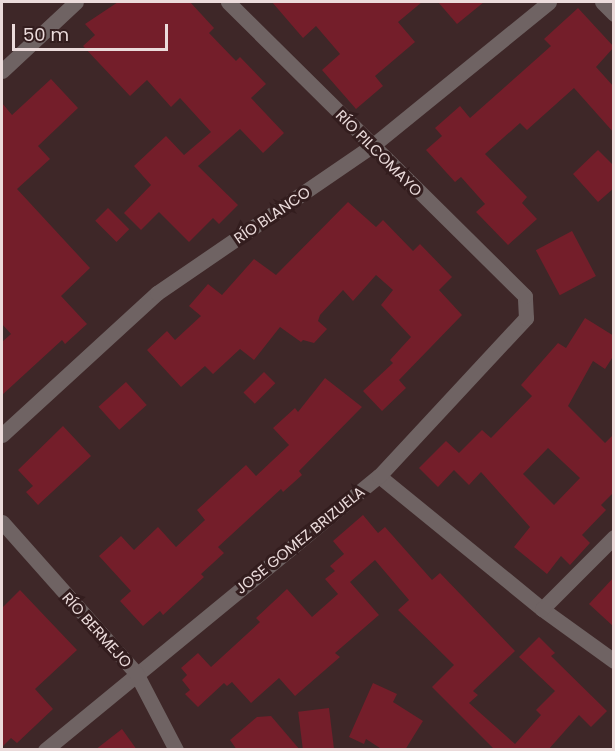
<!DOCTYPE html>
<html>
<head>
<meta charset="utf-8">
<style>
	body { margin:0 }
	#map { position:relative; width:615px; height:751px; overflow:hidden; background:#3e2728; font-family:Poppins,sans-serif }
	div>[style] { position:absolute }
	.building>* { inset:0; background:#741e2a; transform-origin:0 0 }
	.minor>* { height:15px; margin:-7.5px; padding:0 7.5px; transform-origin:7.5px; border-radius:7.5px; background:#6f6363 }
	.tertiary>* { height:15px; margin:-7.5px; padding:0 7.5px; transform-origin:7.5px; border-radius:7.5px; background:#6f6363 }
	span { translate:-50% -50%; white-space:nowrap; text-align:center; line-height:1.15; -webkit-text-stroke:6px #331d1e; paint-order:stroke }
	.street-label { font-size:15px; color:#ebdbdb }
	.frame { position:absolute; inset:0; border:3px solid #ebdbdb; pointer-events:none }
	.scale { position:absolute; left:12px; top:24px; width:156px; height:27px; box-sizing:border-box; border:3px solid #ebdbdb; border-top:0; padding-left:8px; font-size:18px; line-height:21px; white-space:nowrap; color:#ebdbdb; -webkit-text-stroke:4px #331d1e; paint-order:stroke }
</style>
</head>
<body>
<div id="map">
	<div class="building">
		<i style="clip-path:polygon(118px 2px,190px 2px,214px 28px,209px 33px,236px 61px,240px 57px,266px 84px,251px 98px,284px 133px,263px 153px,240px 129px,198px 166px,238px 205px,219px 224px,213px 218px,189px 242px,159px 212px,141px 230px,124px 213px,151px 185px,134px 166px,166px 136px,184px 155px,211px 132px,180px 98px,171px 107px,147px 80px,130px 96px,83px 46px,95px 35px,85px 24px)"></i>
		<i style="clip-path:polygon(272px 2px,422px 2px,398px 22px,415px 42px,375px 76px,383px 86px,356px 109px,322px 70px,340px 54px,316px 26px,303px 38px)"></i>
		<i style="clip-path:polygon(438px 2px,484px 2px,457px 24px)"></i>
		<i style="clip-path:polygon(578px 8px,614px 47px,596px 67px,614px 87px,614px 133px,574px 88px,527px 130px,520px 123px,485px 154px,527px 197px,522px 203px,537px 219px,508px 245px,476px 212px,485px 204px,461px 177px,455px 182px,426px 150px,442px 136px,435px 128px,460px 106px,470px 118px,551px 46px,544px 39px)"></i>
		<i style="clip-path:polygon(51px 79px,78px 108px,38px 146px,50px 159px,17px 189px,90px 268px,61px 296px,87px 324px,65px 344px,62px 340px,2px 395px,2px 342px,11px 334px,2px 324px,2px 103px,12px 115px)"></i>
		<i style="clip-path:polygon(598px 150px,614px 166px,614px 188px,598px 202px,573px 174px)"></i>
		<i style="clip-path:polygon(348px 202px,376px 227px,383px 220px,413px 251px,420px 244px,452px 277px,439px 290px,462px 315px,399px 380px,406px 388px,382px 411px,363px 391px,393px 363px,390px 360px,411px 337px,381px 305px,393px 290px,376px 275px,353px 301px,343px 290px,320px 315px,318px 321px,327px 329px,314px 343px,303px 340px,301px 342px,280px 327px,254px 360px,240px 349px,213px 374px,205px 366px,181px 387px,147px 350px,167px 331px,175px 340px,201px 316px,189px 306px,208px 284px,222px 295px,254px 259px,276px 275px)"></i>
		<i style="left:108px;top:208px;width:30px;height:18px;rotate:45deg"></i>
		<i style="left:572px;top:231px;width:51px;height:41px;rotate:62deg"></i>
		<i style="clip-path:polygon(evenodd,585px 318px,614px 336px,614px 355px,605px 369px,593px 361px,568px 406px,605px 443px,614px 434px,614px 492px,601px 505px,606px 510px,582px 535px,590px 543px,570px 565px,561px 556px,547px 574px,514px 547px,530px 527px,481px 472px,469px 485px,454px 470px,438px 487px,419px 468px,446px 441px,459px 453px,482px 430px,491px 438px,532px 396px,521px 385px,558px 343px,566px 348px,585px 318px,548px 448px,580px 478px,554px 505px,523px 474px,548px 448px)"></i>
		<i style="left:264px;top:372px;width:16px;height:29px;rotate:45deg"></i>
		<i style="clip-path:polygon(325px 378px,362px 407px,299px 471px,302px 475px,283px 492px,281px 489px,218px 547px,224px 553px,201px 574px,204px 577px,163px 615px,160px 611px,143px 626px,120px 601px,131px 591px,99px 556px,121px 536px,134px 550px,158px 527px,176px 547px,205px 520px,197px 510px,246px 465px,256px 476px,289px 445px,273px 428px,295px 408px,298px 412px)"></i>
		<i style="left:126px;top:382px;width:31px;height:37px;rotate:48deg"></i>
		<i style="clip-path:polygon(63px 426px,91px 456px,38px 505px,26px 492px,33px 486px,18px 470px)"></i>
		<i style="clip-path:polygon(363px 515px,378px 533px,385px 527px,432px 580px,440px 573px,515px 651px,473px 691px,478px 695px,469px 703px,515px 744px,541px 715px,536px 710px,555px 691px,519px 657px,539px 637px,555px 653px,551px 656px,607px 711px,591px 727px,579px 715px,548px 750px,495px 750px,432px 687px,454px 665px,398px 610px,409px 600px,375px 560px,350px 582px,379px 615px,335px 653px,340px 657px,295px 696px,279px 678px,251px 703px,232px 682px,227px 686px,224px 683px,198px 707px,185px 694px,190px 690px,182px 680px,187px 675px,181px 668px,198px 653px,211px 667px,260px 622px,256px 618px,287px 589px,312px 617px,338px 594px,325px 579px,335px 571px,330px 566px,344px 554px,333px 541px)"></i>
		<i style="clip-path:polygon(614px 577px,614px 627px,589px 604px)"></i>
		<i style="clip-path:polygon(20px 590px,77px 650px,35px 689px,53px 709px,17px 743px,11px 738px,2px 747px,2px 608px)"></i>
		<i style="clip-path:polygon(373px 683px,397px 694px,393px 702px,423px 721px,405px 750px,383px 750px,366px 739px,364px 744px,349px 737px)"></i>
		<i style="left:329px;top:708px;width:42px;height:31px;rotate:83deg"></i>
		<i style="clip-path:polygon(271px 716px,300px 750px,237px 750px,230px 740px,257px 717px)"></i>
		<i style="clip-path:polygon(122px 729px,137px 750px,95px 750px)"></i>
	</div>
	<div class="minor">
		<i style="left:602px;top:2px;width:17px;rotate:45deg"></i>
		<i style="left:2px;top:435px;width:210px;rotate:-42.5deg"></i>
		<i style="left:157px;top:293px;width:260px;rotate:-34.4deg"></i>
		<i style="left:372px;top:146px;width:228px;rotate:-39.1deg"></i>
		<i style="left:379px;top:476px;width:210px;rotate:39.2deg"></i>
		<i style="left:542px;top:609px;width:89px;rotate:35.8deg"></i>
		<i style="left:542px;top:609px;width:102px;rotate:-45deg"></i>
		<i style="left:45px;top:750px;width:432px;rotate:-39.4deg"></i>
		<i style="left:379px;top:476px;width:216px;rotate:-47.1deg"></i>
		<i style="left:526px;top:318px;width:22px;rotate:-93deg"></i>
		<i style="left:525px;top:296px;width:418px;rotate:-135.3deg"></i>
	</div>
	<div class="tertiary">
		<i style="left:2px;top:71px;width:101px;rotate:-43deg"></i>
		<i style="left:2px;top:522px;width:202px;rotate:48.4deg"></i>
		<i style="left:136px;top:673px;width:87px;rotate:62.5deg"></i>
	</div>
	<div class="street-label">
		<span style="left:379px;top:153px;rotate:45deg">RÍO PILCOMAYO</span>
		<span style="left:272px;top:215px;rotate:-34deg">RÍO BLANCO</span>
		<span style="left:300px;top:540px;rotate:-39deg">JOSE GOMEZ BRIZUELA</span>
		<span style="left:97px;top:630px;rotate:48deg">RÍO BERMEJO</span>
	</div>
	<div class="frame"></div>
	<div class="scale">50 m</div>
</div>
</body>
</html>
